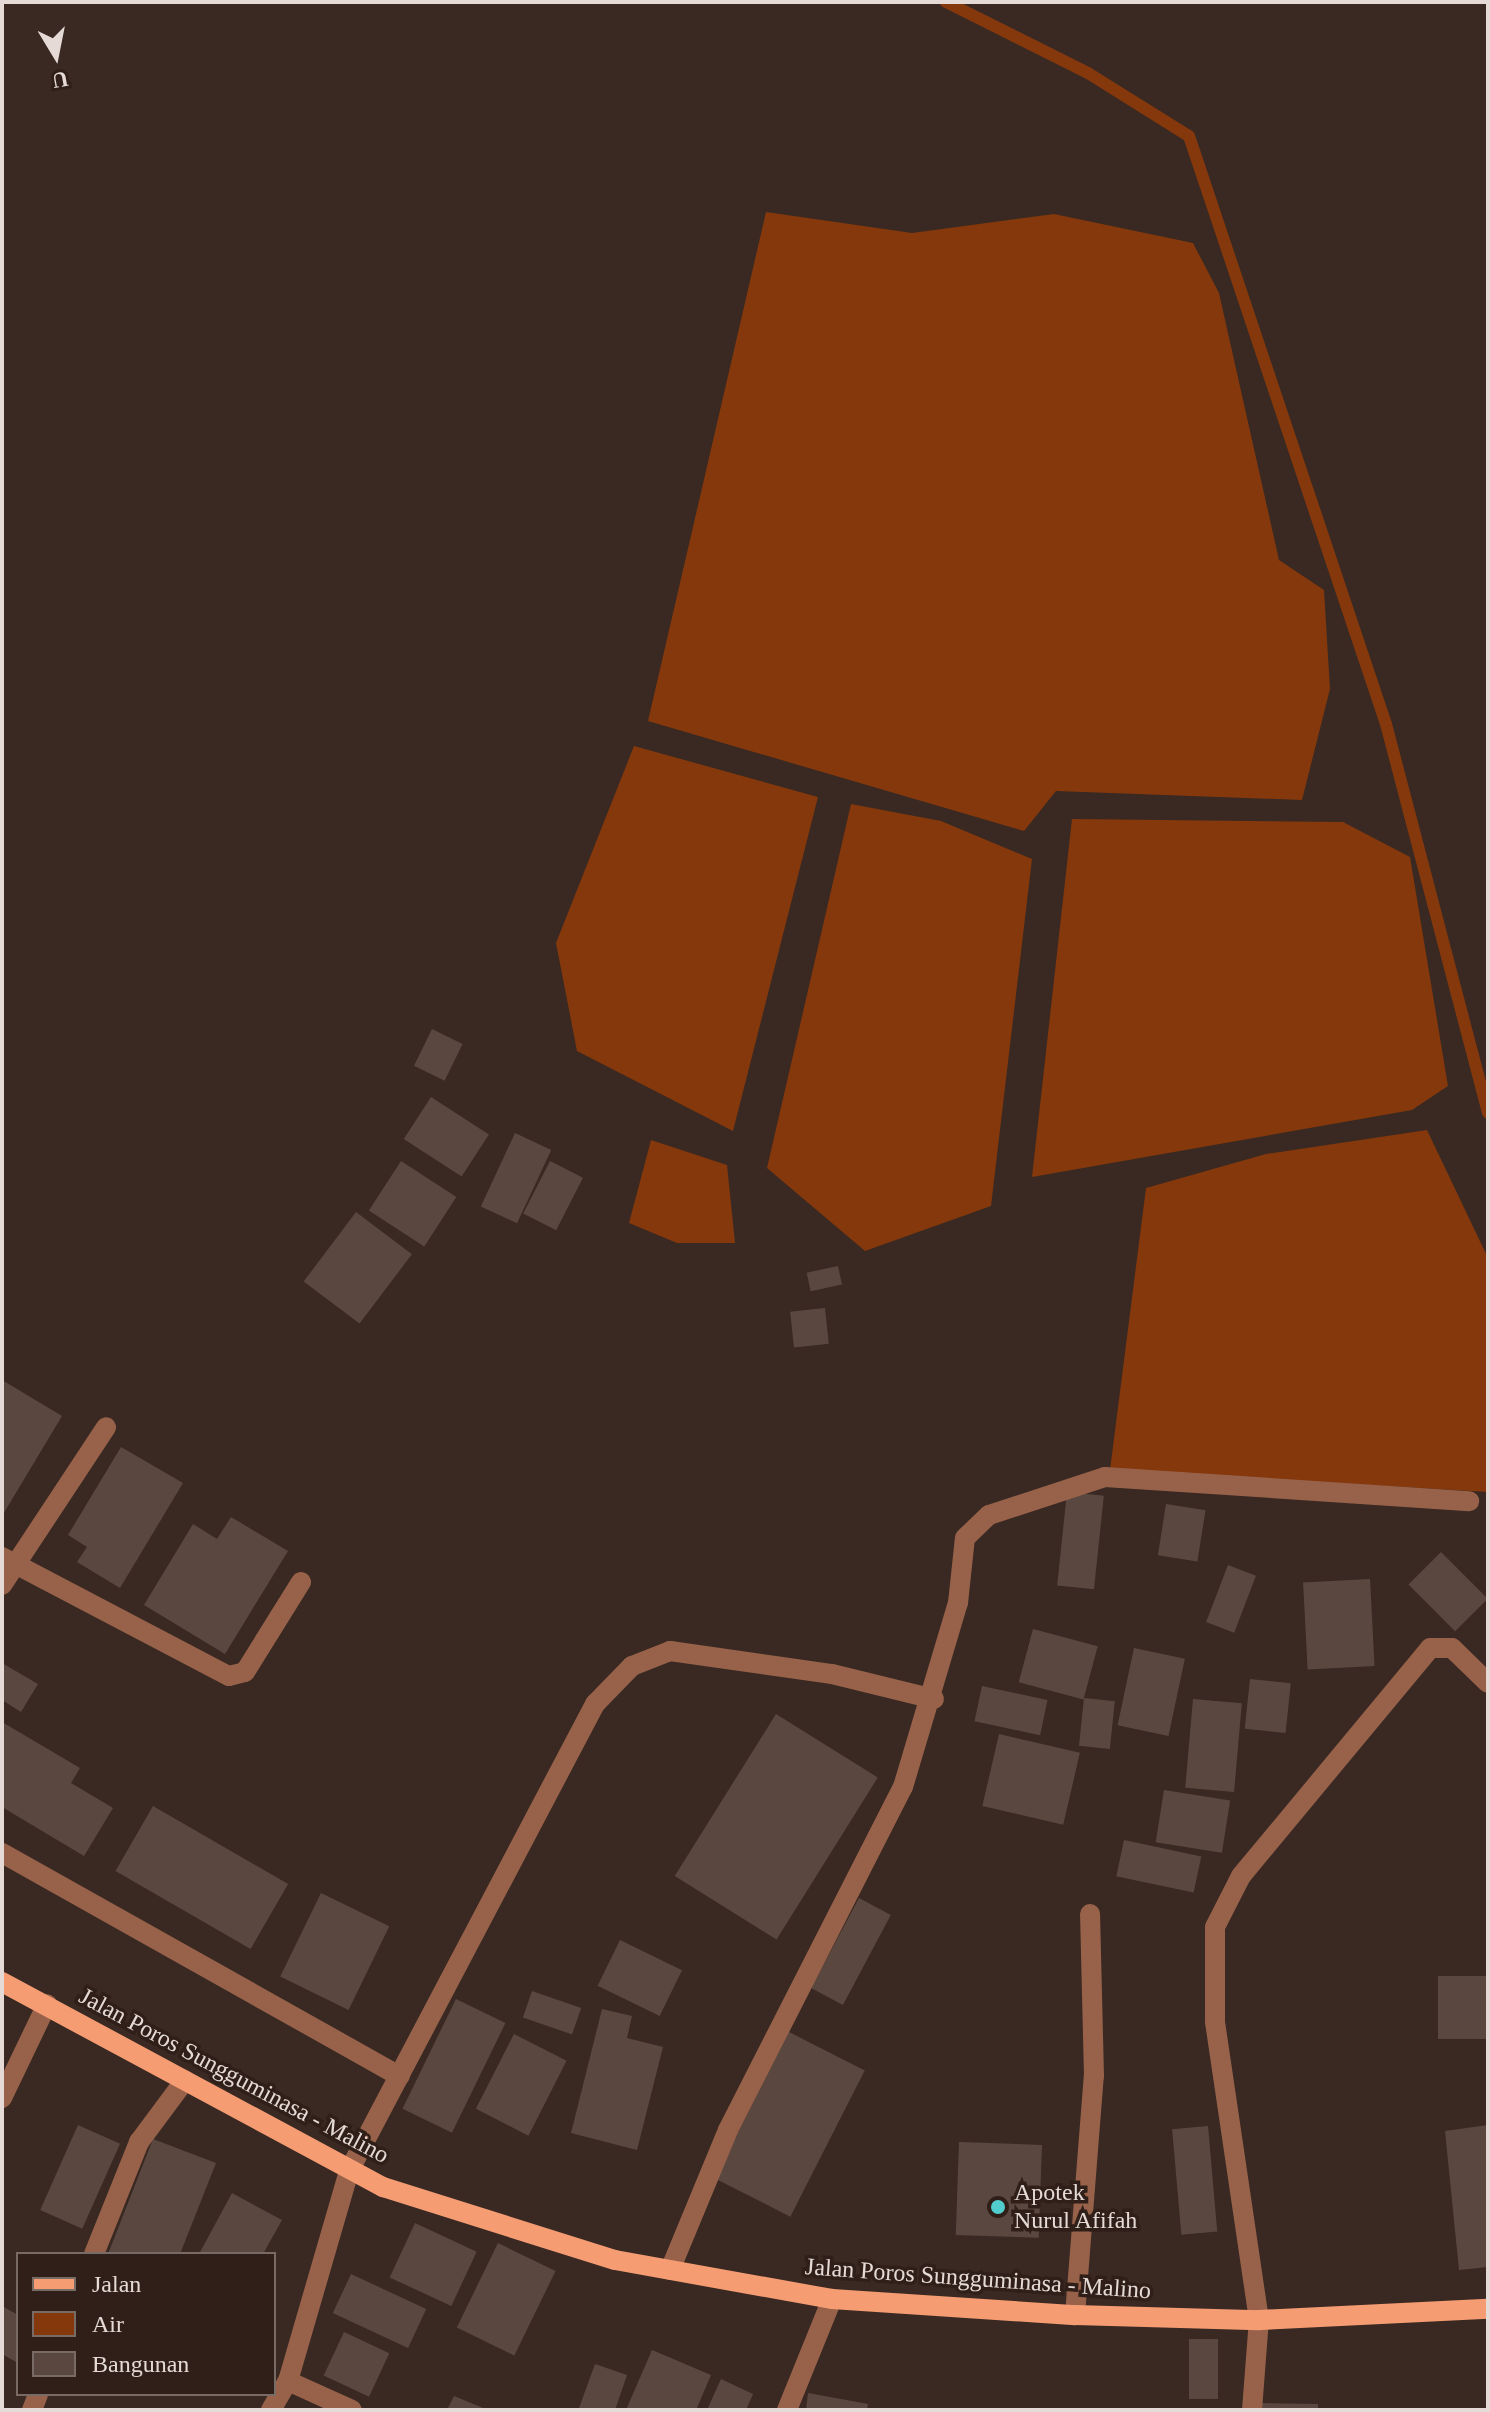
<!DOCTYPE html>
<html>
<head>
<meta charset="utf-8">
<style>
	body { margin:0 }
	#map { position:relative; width:1490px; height:2412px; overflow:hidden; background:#392922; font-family:"Times New Roman",serif }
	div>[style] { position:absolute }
	.water>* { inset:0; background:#84380c }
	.stream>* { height:12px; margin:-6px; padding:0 6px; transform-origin:6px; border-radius:6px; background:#84380c }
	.building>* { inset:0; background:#5a4840; transform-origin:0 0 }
	.minor>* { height:20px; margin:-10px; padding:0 10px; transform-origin:10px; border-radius:10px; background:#98624a }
	.major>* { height:20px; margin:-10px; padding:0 10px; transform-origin:10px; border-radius:10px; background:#f59c73 }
	.dots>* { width:22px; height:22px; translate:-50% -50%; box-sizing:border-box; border:4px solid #2f1f18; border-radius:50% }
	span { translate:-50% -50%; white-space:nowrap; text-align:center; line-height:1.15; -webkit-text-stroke:7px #2f1f18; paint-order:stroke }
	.street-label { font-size:24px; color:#e5dad6 }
	.poi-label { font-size:24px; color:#e5dad6 }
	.left { translate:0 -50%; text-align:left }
	.frame { position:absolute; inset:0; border:4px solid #e5dad6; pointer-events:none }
	.legend { position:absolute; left:16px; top:2252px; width:260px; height:144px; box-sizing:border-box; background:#2f1f18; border:2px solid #786a64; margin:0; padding:10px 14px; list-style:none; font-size:24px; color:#e5dad6 }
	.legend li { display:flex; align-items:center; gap:16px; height:40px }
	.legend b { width:40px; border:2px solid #786a64 }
	.north { position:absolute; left:16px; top:16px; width:80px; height:80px; -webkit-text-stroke:6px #2f1f18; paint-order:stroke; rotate:170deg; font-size:22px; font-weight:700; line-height:32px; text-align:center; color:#e5dad6 }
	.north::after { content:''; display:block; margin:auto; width:28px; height:36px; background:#e5dad6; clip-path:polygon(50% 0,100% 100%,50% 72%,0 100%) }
</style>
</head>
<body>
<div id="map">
	<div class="water">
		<i style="clip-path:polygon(766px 212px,912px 233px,1054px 214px,1193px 243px,1219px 293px,1279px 560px,1324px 590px,1330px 689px,1302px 800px,1056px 791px,1024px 831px,648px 721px)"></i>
		<i style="clip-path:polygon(634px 746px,818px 797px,733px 1131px,577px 1051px,556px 943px)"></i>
		<i style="clip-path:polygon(851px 804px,941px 821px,1032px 859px,991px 1206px,865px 1251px,767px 1168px)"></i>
		<i style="clip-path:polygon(1072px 819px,1343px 822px,1410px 857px,1448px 1086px,1412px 1110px,1032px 1177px)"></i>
		<i style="clip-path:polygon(1427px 1130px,1488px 1258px,1488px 1492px,1110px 1470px,1146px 1188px,1266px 1154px)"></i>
		<i style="clip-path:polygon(651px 1140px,727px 1165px,735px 1243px,677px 1243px,629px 1223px)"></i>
	</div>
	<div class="stream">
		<i style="left:946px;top:2px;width:159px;rotate:26.6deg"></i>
		<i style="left:1088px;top:73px;width:119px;rotate:32deg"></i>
		<i style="left:1189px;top:136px;width:620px;rotate:71.48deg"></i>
		<i style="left:1386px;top:724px;width:402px;rotate:75.3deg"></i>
	</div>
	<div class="building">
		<i style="left:432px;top:1029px;width:34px;height:41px;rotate:26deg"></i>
		<i style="left:431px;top:1097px;width:69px;height:50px;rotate:33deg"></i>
		<i style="left:515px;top:1133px;width:40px;height:81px;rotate:25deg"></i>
		<i style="left:401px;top:1161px;width:66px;height:59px;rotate:33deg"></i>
		<i style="left:550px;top:1161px;width:37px;height:59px;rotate:27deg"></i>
		<i style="left:356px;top:1212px;width:70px;height:87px;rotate:37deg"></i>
		<i style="left:838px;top:1266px;width:19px;height:32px;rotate:78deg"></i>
		<i style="left:825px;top:1308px;width:36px;height:35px;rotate:84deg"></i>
		<i style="clip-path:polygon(2px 1380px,62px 1416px,2px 1516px)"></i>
		<i style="clip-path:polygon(121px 1447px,183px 1483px,120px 1588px,77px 1562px,87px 1547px,68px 1535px)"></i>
		<i style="left:1067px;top:1492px;width:37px;height:94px;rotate:6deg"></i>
		<i style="left:1166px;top:1504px;width:40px;height:52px;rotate:9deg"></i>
		<i style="clip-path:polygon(231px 1517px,288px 1551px,225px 1654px,144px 1605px,193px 1524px,217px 1539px)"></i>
		<i style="left:1441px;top:1552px;width:66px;height:46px;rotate:45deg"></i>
		<i style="left:1228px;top:1565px;width:30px;height:61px;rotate:21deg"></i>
		<i style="left:1370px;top:1579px;width:87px;height:67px;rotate:87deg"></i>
		<i style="left:1033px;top:1629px;width:67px;height:55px;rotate:15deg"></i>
		<i style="left:1134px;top:1648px;width:52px;height:79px;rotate:12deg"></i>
		<i style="clip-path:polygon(2px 1663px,38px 1684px,21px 1712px,2px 1700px)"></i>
		<i style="left:1250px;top:1679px;width:41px;height:50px;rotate:6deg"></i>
		<i style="left:982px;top:1686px;width:67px;height:36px;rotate:12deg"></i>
		<i style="left:1084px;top:1698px;width:31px;height:48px;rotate:6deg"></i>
		<i style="left:1193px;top:1699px;width:49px;height:89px;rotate:5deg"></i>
		<i style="left:776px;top:1714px;width:120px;height:191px;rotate:32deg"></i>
		<i style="clip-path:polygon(2px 1722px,80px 1768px,71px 1783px,113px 1808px,84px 1856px,2px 1807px)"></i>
		<i style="left:999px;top:1734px;width:83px;height:74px;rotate:13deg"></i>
		<i style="left:1164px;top:1790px;width:67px;height:53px;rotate:9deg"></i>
		<i style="left:153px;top:1806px;width:156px;height:75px;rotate:30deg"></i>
		<i style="left:1124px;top:1840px;width:79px;height:37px;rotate:12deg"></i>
		<i style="left:321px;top:1893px;width:76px;height:93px;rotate:26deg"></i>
		<i style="left:859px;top:1898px;width:36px;height:102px;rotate:28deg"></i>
		<i style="left:620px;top:1940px;width:69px;height:51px;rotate:26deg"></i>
		<i style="left:1488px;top:1976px;width:63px;height:50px;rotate:90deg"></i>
		<i style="left:532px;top:1991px;width:52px;height:28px;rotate:19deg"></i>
		<i style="left:456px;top:1999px;width:55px;height:122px;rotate:26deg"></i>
		<i style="clip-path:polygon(602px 2009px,632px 2016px,627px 2038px,663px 2047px,637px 2150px,571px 2133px)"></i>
		<i style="left:789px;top:2032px;width:85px;height:164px;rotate:27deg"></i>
		<i style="left:514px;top:2034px;width:59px;height:84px;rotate:27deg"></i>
		<i style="left:78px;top:2125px;width:46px;height:93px;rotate:24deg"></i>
		<i style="clip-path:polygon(1488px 2125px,1488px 2267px,1459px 2270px,1445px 2131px)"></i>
		<i style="left:1208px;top:2126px;width:106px;height:36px;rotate:85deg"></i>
		<i style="clip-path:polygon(153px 2139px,216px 2163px,180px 2254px,108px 2254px)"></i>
		<i style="left:959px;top:2142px;width:83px;height:93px;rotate:2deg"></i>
		<i style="clip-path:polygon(232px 2193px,282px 2220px,263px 2254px,199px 2254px)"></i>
		<i style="left:415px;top:2223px;width:68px;height:60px;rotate:25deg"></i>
		<i style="left:498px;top:2243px;width:64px;height:94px;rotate:26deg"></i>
		<i style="left:351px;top:2274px;width:83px;height:43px;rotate:25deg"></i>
		<i style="clip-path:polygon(2px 2306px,18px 2315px,18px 2363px,2px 2354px)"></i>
		<i style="left:344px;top:2332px;width:50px;height:48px;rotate:25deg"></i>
		<i style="left:1189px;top:2339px;width:29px;height:60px"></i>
		<i style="clip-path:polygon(652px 2350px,711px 2375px,696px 2410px,626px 2410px)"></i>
		<i style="clip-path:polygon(595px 2364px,627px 2375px,615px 2410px,579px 2408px)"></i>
		<i style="clip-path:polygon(721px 2379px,753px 2394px,746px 2410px,707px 2410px)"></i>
		<i style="clip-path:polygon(808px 2393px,868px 2404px,867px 2410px,806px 2410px)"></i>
		<i style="clip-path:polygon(454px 2396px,488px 2410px,447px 2410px)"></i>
		<i style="clip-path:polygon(1260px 2403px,1318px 2404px,1318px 2410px,1260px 2410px)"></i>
	</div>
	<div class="minor">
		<i style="left:2px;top:1557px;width:256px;rotate:27.7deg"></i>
		<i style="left:229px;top:1676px;width:16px;rotate:-14deg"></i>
		<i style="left:245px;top:1672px;width:106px;rotate:-58.1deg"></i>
		<i style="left:2px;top:1585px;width:189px;rotate:-56.6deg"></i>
		<i style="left:2px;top:1853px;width:456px;rotate:29.3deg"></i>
		<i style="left:2px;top:2098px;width:104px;rotate:-64.4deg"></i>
		<i style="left:94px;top:2254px;width:121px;rotate:-68.1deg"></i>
		<i style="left:139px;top:2142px;width:77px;rotate:-53.4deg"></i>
		<i style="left:670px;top:2270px;width:152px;rotate:-67.5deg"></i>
		<i style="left:728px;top:2130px;width:385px;rotate:-63deg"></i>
		<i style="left:903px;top:1787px;width:192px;rotate:-73.4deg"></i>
		<i style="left:958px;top:1603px;width:65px;rotate:-83.9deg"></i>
		<i style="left:965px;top:1538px;width:33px;rotate:-44deg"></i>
		<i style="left:989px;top:1515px;width:122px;rotate:-18.1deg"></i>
		<i style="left:1105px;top:1477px;width:365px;rotate:3.8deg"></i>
		<i style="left:1075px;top:2315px;width:240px;rotate:-85.5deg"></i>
		<i style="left:1094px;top:2076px;width:162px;rotate:-91.4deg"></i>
		<i style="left:288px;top:2381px;width:70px;rotate:24.4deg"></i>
		<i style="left:32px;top:2410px;width:17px;rotate:-69deg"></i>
		<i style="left:271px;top:2410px;width:34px;rotate:-60deg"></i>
		<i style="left:288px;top:2381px;width:219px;rotate:-73.8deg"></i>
		<i style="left:349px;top:2171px;width:528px;rotate:-62.22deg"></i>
		<i style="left:595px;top:1704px;width:53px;rotate:-45.8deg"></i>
		<i style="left:632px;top:1666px;width:41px;rotate:-21.5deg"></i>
		<i style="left:670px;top:1651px;width:164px;rotate:8.1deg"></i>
		<i style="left:832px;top:1674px;width:105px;rotate:13.8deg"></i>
		<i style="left:787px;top:2410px;width:120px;rotate:-67.9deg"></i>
		<i style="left:1252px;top:2410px;width:90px;rotate:-85.6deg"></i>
		<i style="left:1259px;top:2320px;width:302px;rotate:-98.4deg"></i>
		<i style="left:1215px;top:2021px;width:94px;rotate:-90deg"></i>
		<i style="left:1215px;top:1927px;width:57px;rotate:-63deg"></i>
		<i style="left:1241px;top:1876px;width:296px;rotate:-50.3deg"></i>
		<i style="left:1430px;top:1648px;width:22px"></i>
		<i style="left:1452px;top:1648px;width:50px;rotate:44.2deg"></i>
	</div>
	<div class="major">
		<i style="left:2px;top:1982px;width:433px;rotate:28.3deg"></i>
		<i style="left:383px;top:2187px;width:243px;rotate:17.5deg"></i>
		<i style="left:615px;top:2260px;width:220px;rotate:10.2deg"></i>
		<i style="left:832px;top:2299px;width:244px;rotate:3.8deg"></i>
		<i style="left:1075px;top:2315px;width:184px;rotate:1.6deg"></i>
		<i style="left:1259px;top:2320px;width:229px;rotate:-2.8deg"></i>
	</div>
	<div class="dots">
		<i style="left:998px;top:2207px;background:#52cdcd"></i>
	</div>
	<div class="street-label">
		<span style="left:234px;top:2076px;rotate:28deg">Jalan Poros Sungguminasa - Malino</span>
		<span style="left:978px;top:2279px;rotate:4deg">Jalan Poros Sungguminasa - Malino</span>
	</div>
	<div class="poi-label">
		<span class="left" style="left:1014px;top:2207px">Apotek<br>Nurul Afifah</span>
	</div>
	<div class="frame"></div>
	<ul class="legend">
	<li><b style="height:10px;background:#f59c73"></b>Jalan</li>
	<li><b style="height:22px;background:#84380c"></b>Air</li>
	<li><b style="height:22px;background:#5a4840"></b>Bangunan</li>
	</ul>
	<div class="north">U</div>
</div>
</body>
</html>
